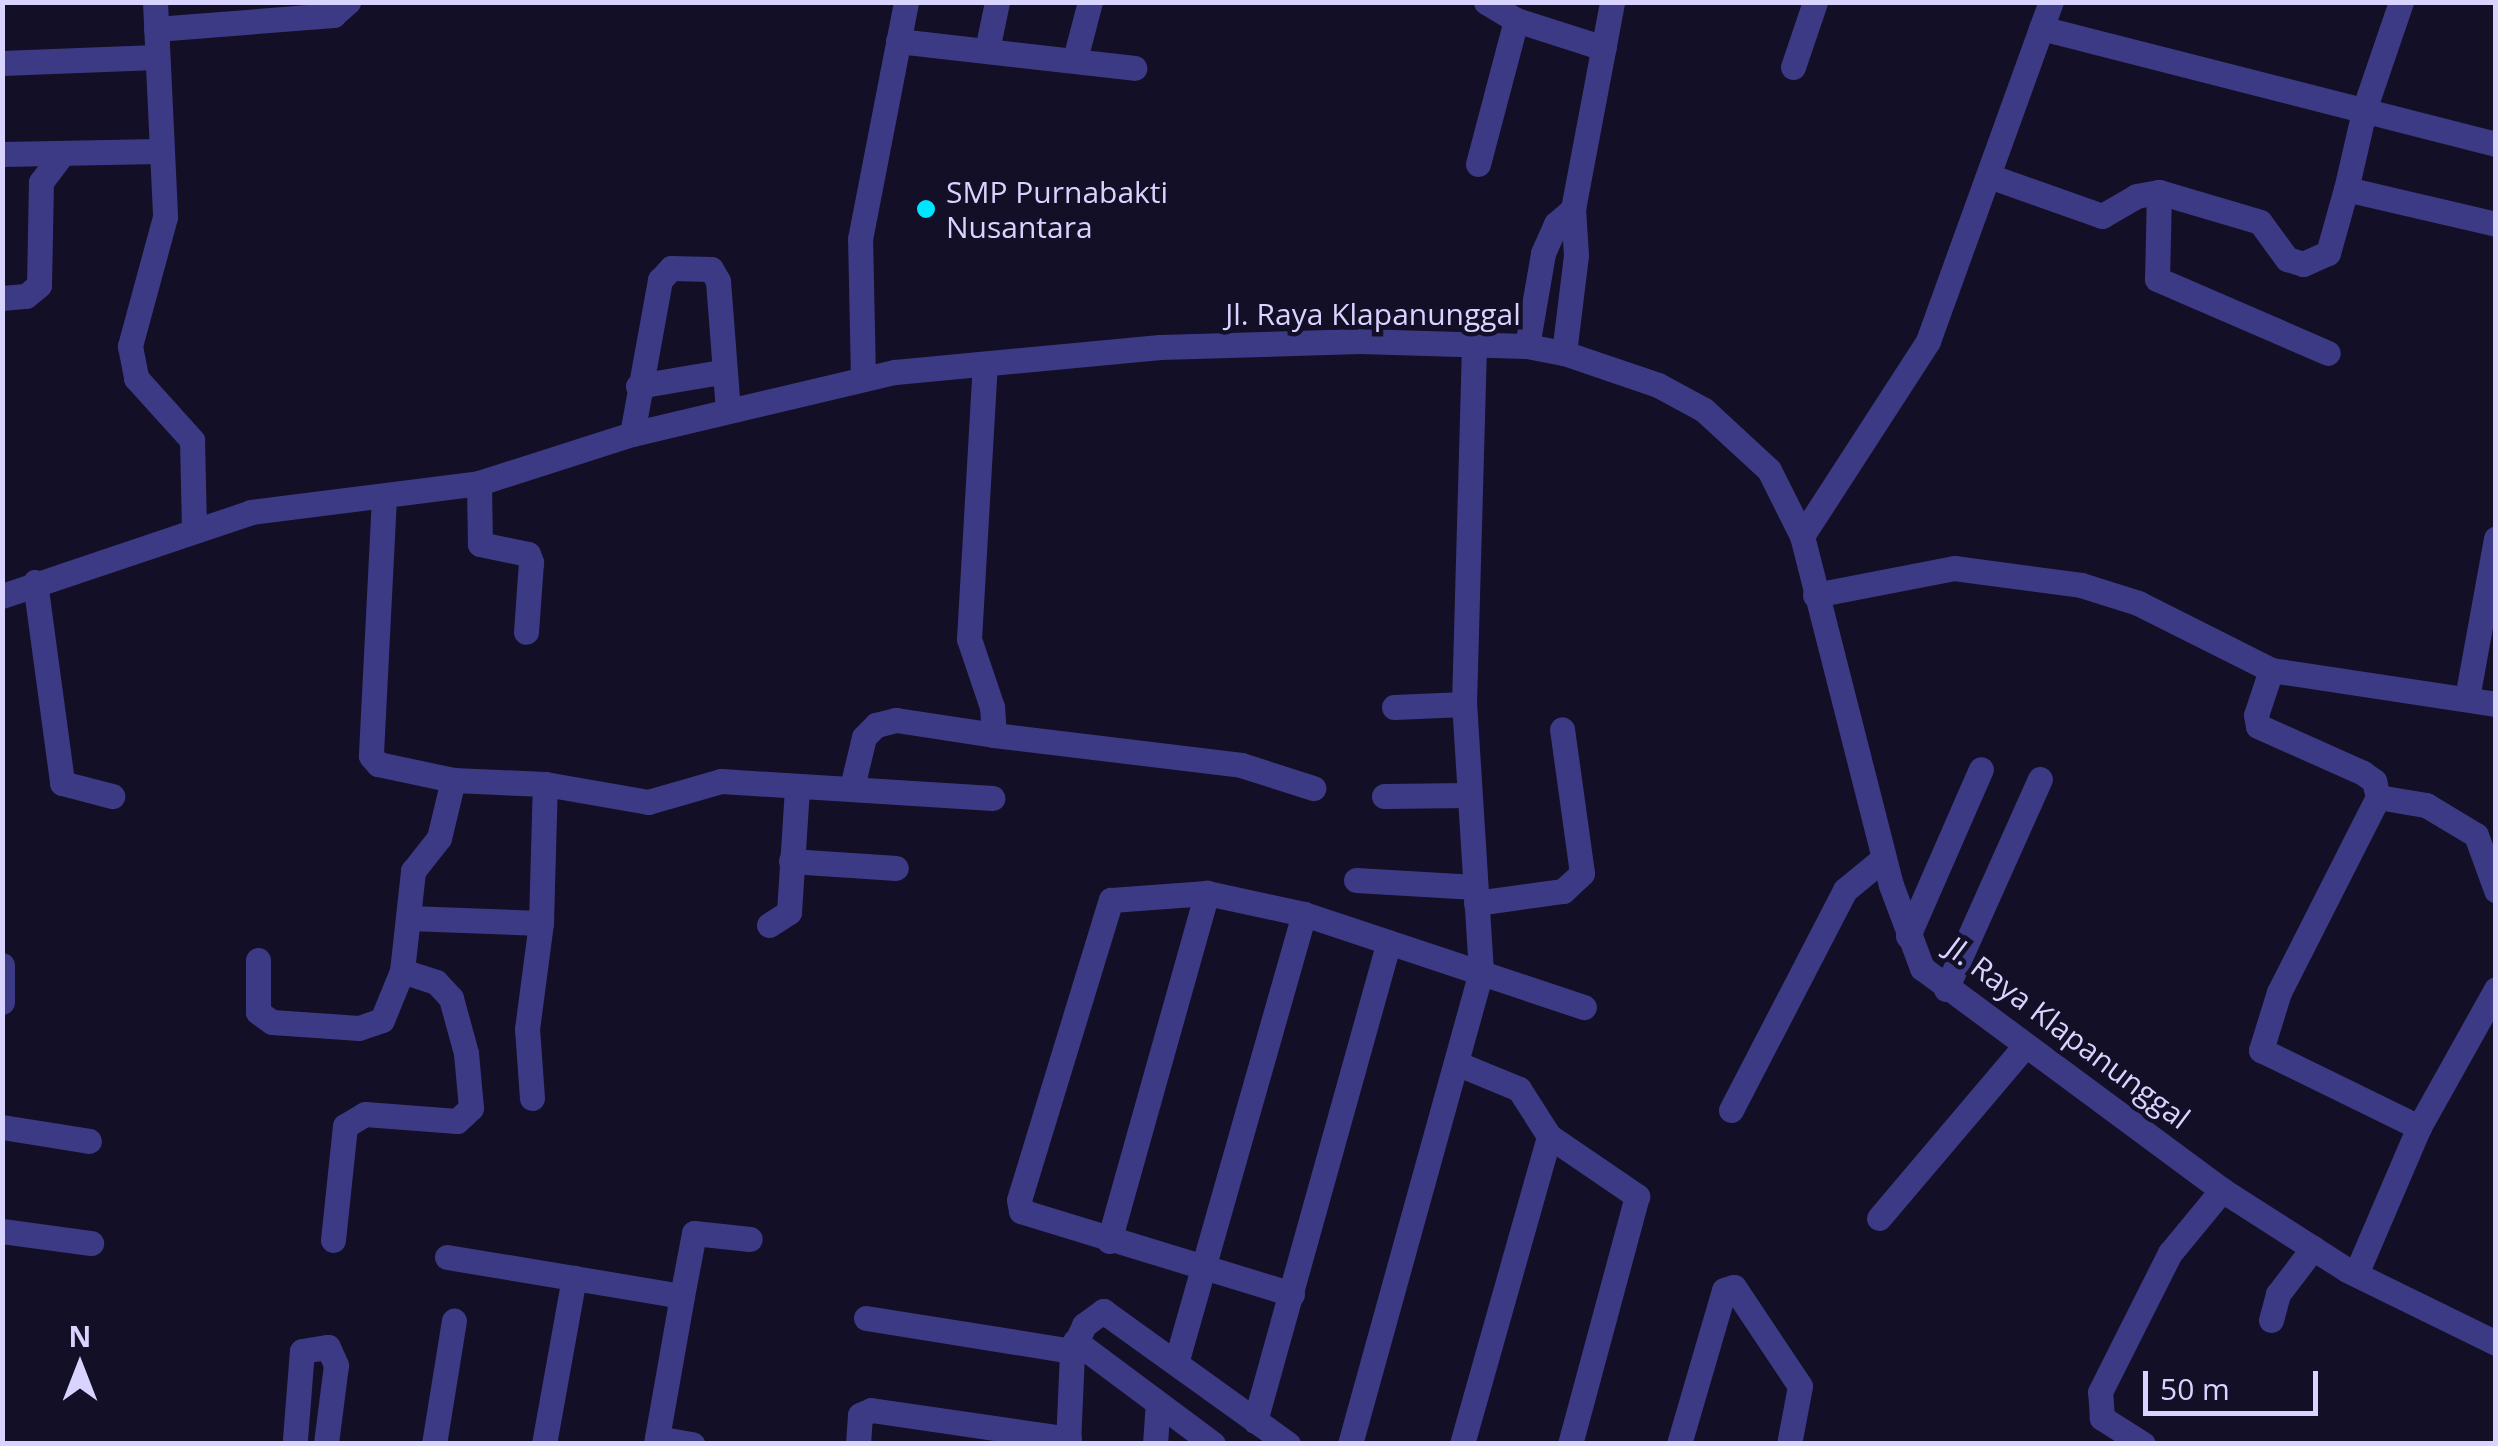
<!DOCTYPE html>
<html>
<head>
<meta charset="utf-8">
<style>
	body { margin:0 }
	#map { position:relative; width:2498px; height:1446px; overflow:hidden; background:#130f26; font-family:"Open Sans",sans-serif }
	div>[style] { position:absolute }
	.minor>* { height:25px; margin:-12.5px; padding:0 12.5px; transform-origin:12.5px; border-radius:12.5px; background:#3d3a85 }
	.dots>* { width:28px; height:28px; translate:-50% -50%; box-sizing:border-box; border:5px solid #130f26; border-radius:50% }
	span { translate:-50% -50%; white-space:nowrap; text-align:center; line-height:1.15; -webkit-text-stroke:9px #130f26; paint-order:stroke }
	.poi-label { font-size:30px; color:#d9d4ff }
	.left { translate:0 -50%; text-align:left }
	.street-label { font-size:30px; color:#d9d4ff }
	.frame { position:absolute; inset:0; border:5px solid #d9d4ff; pointer-events:none }
	.north { position:absolute; left:30px; top:1316px; width:100px; height:100px; -webkit-text-stroke:8px #130f26; paint-order:stroke; rotate:0deg; font-size:28px; font-weight:700; line-height:40px; text-align:center; color:#d9d4ff }
	.north::after { content:''; display:block; margin:auto; width:35px; height:45px; background:#d9d4ff; clip-path:polygon(50% 0,100% 100%,50% 72%,0 100%) }
	.scale { position:absolute; left:2143px; top:1371px; width:175px; height:45px; box-sizing:border-box; border:5px solid #d9d4ff; border-top:0; padding-left:12px; font-size:30px; line-height:35px; white-space:nowrap; color:#d9d4ff; -webkit-text-stroke:8px #130f26; paint-order:stroke }
</style>
</head>
<body>
<div id="map">
	<div class="minor">
		<i style="left:155px;top:2px;width:215px;rotate:87.3deg"></i>
		<i style="left:165px;top:217px;width:134px;rotate:105.2deg"></i>
		<i style="left:130px;top:346px;width:33px;rotate:79deg"></i>
		<i style="left:136px;top:378px;width:84px;rotate:47.9deg"></i>
		<i style="left:192px;top:440px;width:87px;rotate:88.7deg"></i>
		<i style="left:1486px;top:2px;width:35px;rotate:31deg"></i>
		<i style="left:1516px;top:20px;width:92px;rotate:17.7deg"></i>
		<i style="left:2401px;top:2px;width:111px;rotate:108.9deg"></i>
		<i style="left:2365px;top:107px;width:84px;rotate:103deg"></i>
		<i style="left:2346px;top:189px;width:154px;rotate:13.1deg"></i>
		<i style="left:2041px;top:28px;width:470px;rotate:14.3deg"></i>
		<i style="left:156px;top:29px;width:178px;rotate:-4.5deg"></i>
		<i style="left:333px;top:15px;width:20px;rotate:-41deg"></i>
		<i style="left:898px;top:41px;width:238px;rotate:6.5deg"></i>
		<i style="left:987px;top:50px;width:49px;rotate:-78.2deg"></i>
		<i style="left:1075px;top:59px;width:59px;rotate:-75.3deg"></i>
		<i style="left:2px;top:63px;width:154px;rotate:-2.2deg"></i>
		<i style="left:1793px;top:67px;width:69px;rotate:-71.3deg"></i>
		<i style="left:2px;top:154px;width:157px;rotate:-1.1deg"></i>
		<i style="left:1478px;top:164px;width:149px;rotate:-75.2deg"></i>
		<i style="left:1989px;top:176px;width:120px;rotate:19.5deg"></i>
		<i style="left:2102px;top:216px;width:39px;rotate:-30deg"></i>
		<i style="left:2136px;top:196px;width:23px;rotate:-10deg"></i>
		<i style="left:2159px;top:192px;width:105px;rotate:16.5deg"></i>
		<i style="left:2260px;top:222px;width:46px;rotate:53.9deg"></i>
		<i style="left:2287px;top:259px;width:17px;rotate:17deg"></i>
		<i style="left:2303px;top:264px;width:27px;rotate:-24deg"></i>
		<i style="left:2328px;top:253px;width:66px;rotate:-74.3deg"></i>
		<i style="left:2159px;top:192px;width:87px;rotate:91.3deg"></i>
		<i style="left:2157px;top:279px;width:186px;rotate:23.4deg"></i>
		<i style="left:2px;top:298px;width:24px;rotate:-5deg"></i>
		<i style="left:26px;top:296px;width:17px;rotate:-40deg"></i>
		<i style="left:39px;top:285px;width:103px;rotate:-88.9deg"></i>
		<i style="left:41px;top:182px;width:36px;rotate:-53deg"></i>
		<i style="left:1527px;top:346px;width:94px;rotate:-80.2deg"></i>
		<i style="left:1543px;top:253px;width:32px;rotate:-66deg"></i>
		<i style="left:1556px;top:224px;width:23px;rotate:-41deg"></i>
		<i style="left:1564px;top:353px;width:99px;rotate:-83deg"></i>
		<i style="left:1576px;top:255px;width:46px;rotate:-93.7deg"></i>
		<i style="left:1573px;top:209px;width:211px;rotate:-79.3deg"></i>
		<i style="left:863px;top:378px;width:139px;rotate:-91.2deg"></i>
		<i style="left:860px;top:239px;width:241px;rotate:-79deg"></i>
		<i style="left:638px;top:386px;width:84px;rotate:-9.6deg"></i>
		<i style="left:632px;top:434px;width:157px;rotate:-79.7deg"></i>
		<i style="left:660px;top:280px;width:16px;rotate:-47deg"></i>
		<i style="left:671px;top:268px;width:40px;rotate:1.4deg"></i>
		<i style="left:711px;top:269px;width:14px;rotate:60deg"></i>
		<i style="left:718px;top:281px;width:130px;rotate:85.6deg"></i>
		<i style="left:479px;top:483px;width:61px;rotate:89.1deg"></i>
		<i style="left:480px;top:544px;width:49px;rotate:11.8deg"></i>
		<i style="left:528px;top:554px;width:9px;rotate:69deg"></i>
		<i style="left:531px;top:562px;width:70px;rotate:94.1deg"></i>
		<i style="left:384px;top:497px;width:259px;rotate:92.9deg"></i>
		<i style="left:371px;top:756px;width:11px;rotate:49deg"></i>
		<i style="left:378px;top:764px;width:77px;rotate:12deg"></i>
		<i style="left:1802px;top:536px;width:232px;rotate:-57.1deg"></i>
		<i style="left:1928px;top:341px;width:361px;rotate:-70.1deg"></i>
		<i style="left:35px;top:582px;width:203px;rotate:82.3deg"></i>
		<i style="left:62px;top:783px;width:52px;rotate:14.6deg"></i>
		<i style="left:1815px;top:595px;width:142px;rotate:-11deg"></i>
		<i style="left:1954px;top:568px;width:128px;rotate:7.6deg"></i>
		<i style="left:2081px;top:585px;width:60px;rotate:17.5deg"></i>
		<i style="left:2138px;top:603px;width:149px;rotate:26.7deg"></i>
		<i style="left:2271px;top:670px;width:228px;rotate:8.6deg"></i>
		<i style="left:2px;top:596px;width:263px;rotate:-18.6deg"></i>
		<i style="left:251px;top:512px;width:230px;rotate:-7.2deg"></i>
		<i style="left:479px;top:483px;width:161px;rotate:-17.8deg"></i>
		<i style="left:632px;top:434px;width:270px;rotate:-13.3deg"></i>
		<i style="left:895px;top:372px;width:266px;rotate:-5.4deg"></i>
		<i style="left:1160px;top:347px;width:200px;rotate:-1.7deg"></i>
		<i style="left:1360px;top:341px;width:167px;rotate:1.7deg"></i>
		<i style="left:1527px;top:346px;width:38px;rotate:11deg"></i>
		<i style="left:1564px;top:353px;width:99px;rotate:18.8deg"></i>
		<i style="left:1658px;top:385px;width:52px;rotate:28.5deg"></i>
		<i style="left:1704px;top:410px;width:88px;rotate:42.7deg"></i>
		<i style="left:1769px;top:470px;width:74px;rotate:63.4deg"></i>
		<i style="left:1802px;top:536px;width:360px;rotate:75.7deg"></i>
		<i style="left:1891px;top:885px;width:89px;rotate:69.5deg"></i>
		<i style="left:1922px;top:968px;width:373px;rotate:36.5deg"></i>
		<i style="left:2222px;top:1190px;width:148px;rotate:32.6deg"></i>
		<i style="left:2347px;top:1270px;width:166px;rotate:26.1deg"></i>
		<i style="left:2271px;top:670px;width:47px;rotate:108.4deg"></i>
		<i style="left:2256px;top:715px;width:11px;rotate:80deg"></i>
		<i style="left:2258px;top:726px;width:115px;rotate:24.1deg"></i>
		<i style="left:2363px;top:773px;width:14px;rotate:36deg"></i>
		<i style="left:2374px;top:781px;width:16px;rotate:76deg"></i>
		<i style="left:2378px;top:797px;width:219px;rotate:116.9deg"></i>
		<i style="left:2279px;top:992px;width:61px;rotate:107.2deg"></i>
		<i style="left:2261px;top:1050px;width:176px;rotate:26deg"></i>
		<i style="left:2467px;top:698px;width:162px;rotate:-79.7deg"></i>
		<i style="left:1394px;top:707px;width:70px;rotate:-2.5deg"></i>
		<i style="left:994px;top:735px;width:249px;rotate:6.9deg"></i>
		<i style="left:1241px;top:765px;width:76px;rotate:17.7deg"></i>
		<i style="left:852px;top:787px;width:51px;rotate:-76.5deg"></i>
		<i style="left:864px;top:737px;width:17px;rotate:-45deg"></i>
		<i style="left:876px;top:725px;width:21px;rotate:-14deg"></i>
		<i style="left:896px;top:720px;width:99px;rotate:8.7deg"></i>
		<i style="left:994px;top:735px;width:28px;rotate:-94deg"></i>
		<i style="left:992px;top:707px;width:72px;rotate:-108.7deg"></i>
		<i style="left:969px;top:639px;width:275px;rotate:-86.7deg"></i>
		<i style="left:1384px;top:796px;width:85px;rotate:-0.7deg"></i>
		<i style="left:2378px;top:797px;width:49px;rotate:9.5deg"></i>
		<i style="left:2426px;top:805px;width:58px;rotate:31deg"></i>
		<i style="left:2476px;top:835px;width:59px;rotate:70deg"></i>
		<i style="left:791px;top:861px;width:105px;rotate:3.8deg"></i>
		<i style="left:1356px;top:880px;width:119px;rotate:3.4deg"></i>
		<i style="left:1476px;top:903px;width:88px;rotate:-7.9deg"></i>
		<i style="left:1563px;top:891px;width:26px;rotate:-43deg"></i>
		<i style="left:1582px;top:873px;width:145px;rotate:-97.9deg"></i>
		<i style="left:409px;top:918px;width:132px;rotate:2.2deg"></i>
		<i style="left:769px;top:925px;width:24px;rotate:-33deg"></i>
		<i style="left:789px;top:912px;width:124px;rotate:-86.3deg"></i>
		<i style="left:1908px;top:936px;width:182px;rotate:-66.4deg"></i>
		<i style="left:258px;top:960px;width:52px;rotate:90deg"></i>
		<i style="left:258px;top:1012px;width:17px;rotate:36deg"></i>
		<i style="left:272px;top:1022px;width:87px;rotate:3.9deg"></i>
		<i style="left:359px;top:1028px;width:24px;rotate:-19deg"></i>
		<i style="left:382px;top:1020px;width:53px;rotate:-67.8deg"></i>
		<i style="left:402px;top:971px;width:101px;rotate:-83.7deg"></i>
		<i style="left:413px;top:871px;width:42px;rotate:-51.8deg"></i>
		<i style="left:439px;top:838px;width:60px;rotate:-76.4deg"></i>
		<i style="left:453px;top:780px;width:92px;rotate:2.5deg"></i>
		<i style="left:545px;top:784px;width:105px;rotate:9.9deg"></i>
		<i style="left:648px;top:802px;width:76px;rotate:-16deg"></i>
		<i style="left:721px;top:781px;width:272px;rotate:3.6deg"></i>
		<i style="left:2px;top:965px;width:37px;rotate:90deg"></i>
		<i style="left:1946px;top:989px;width:230px;rotate:-65.9deg"></i>
		<i style="left:1456px;top:1063px;width:68px;rotate:22.4deg"></i>
		<i style="left:1519px;top:1089px;width:56px;rotate:57.4deg"></i>
		<i style="left:1549px;top:1136px;width:107px;rotate:34.3deg"></i>
		<i style="left:1637px;top:1196px;width:257px;rotate:105.1deg"></i>
		<i style="left:532px;top:1098px;width:69px;rotate:-94.1deg"></i>
		<i style="left:527px;top:1029px;width:107px;rotate:-82.5deg"></i>
		<i style="left:541px;top:923px;width:139px;rotate:-88.4deg"></i>
		<i style="left:1731px;top:1110px;width:248px;rotate:-62.6deg"></i>
		<i style="left:1845px;top:890px;width:50px;rotate:-39.4deg"></i>
		<i style="left:2px;top:1127px;width:88px;rotate:9.1deg"></i>
		<i style="left:1879px;top:1218px;width:223px;rotate:-49.7deg"></i>
		<i style="left:2px;top:1231px;width:90px;rotate:7.7deg"></i>
		<i style="left:333px;top:1240px;width:115px;rotate:-84deg"></i>
		<i style="left:345px;top:1126px;width:23px;rotate:-31deg"></i>
		<i style="left:365px;top:1114px;width:92px;rotate:4.4deg"></i>
		<i style="left:457px;top:1121px;width:19px;rotate:-43deg"></i>
		<i style="left:471px;top:1108px;width:55px;rotate:-95.2deg"></i>
		<i style="left:466px;top:1053px;width:57px;rotate:-105.3deg"></i>
		<i style="left:451px;top:998px;width:22px;rotate:-133deg"></i>
		<i style="left:436px;top:982px;width:36px;rotate:-162deg"></i>
		<i style="left:1109px;top:1241px;width:362px;rotate:-74.3deg"></i>
		<i style="left:447px;top:1257px;width:129px;rotate:9.4deg"></i>
		<i style="left:2356px;top:1274px;width:160px;rotate:-66.8deg"></i>
		<i style="left:2419px;top:1127px;width:158px;rotate:-60.8deg"></i>
		<i style="left:1292px;top:1294px;width:283px;rotate:-163deg"></i>
		<i style="left:1021px;top:1211px;width:11px;rotate:-100deg"></i>
		<i style="left:1019px;top:1200px;width:314px;rotate:-73deg"></i>
		<i style="left:1111px;top:900px;width:96px;rotate:-4.2deg"></i>
		<i style="left:1207px;top:893px;width:99px;rotate:12.2deg"></i>
		<i style="left:1304px;top:914px;width:295px;rotate:18.4deg"></i>
		<i style="left:682px;top:1296px;width:64px;rotate:-79.2deg"></i>
		<i style="left:694px;top:1233px;width:56px;rotate:6.1deg"></i>
		<i style="left:866px;top:1318px;width:209px;rotate:9.1deg"></i>
		<i style="left:2271px;top:1320px;width:27px;rotate:-75deg"></i>
		<i style="left:2278px;top:1294px;width:58px;rotate:-52.7deg"></i>
		<i style="left:1075px;top:1341px;width:172px;rotate:36.7deg"></i>
		<i style="left:1176px;top:1363px;width:467px;rotate:-74.1deg"></i>
		<i style="left:1255px;top:1421px;width:497px;rotate:-74.4deg"></i>
		<i style="left:657px;top:1438px;width:36px;rotate:10deg"></i>
		<i style="left:295px;top:1439px;width:88px;rotate:-85.5deg"></i>
		<i style="left:302px;top:1351px;width:26px;rotate:-9deg"></i>
		<i style="left:328px;top:1347px;width:20px;rotate:66deg"></i>
		<i style="left:336px;top:1365px;width:79px;rotate:97.3deg"></i>
		<i style="left:434px;top:1444px;width:125px;rotate:-80.8deg"></i>
		<i style="left:544px;top:1444px;width:169px;rotate:-79.8deg"></i>
		<i style="left:574px;top:1278px;width:109px;rotate:9.5deg"></i>
		<i style="left:682px;top:1296px;width:150px;rotate:100deg"></i>
		<i style="left:858px;top:1444px;width:29px;rotate:-86deg"></i>
		<i style="left:860px;top:1415px;width:12px;rotate:-24deg"></i>
		<i style="left:871px;top:1410px;width:200px;rotate:8.3deg"></i>
		<i style="left:1068px;top:1444px;width:93px;rotate:-87.5deg"></i>
		<i style="left:1072px;top:1351px;width:29px;rotate:-65deg"></i>
		<i style="left:1084px;top:1325px;width:24px;rotate:-36deg"></i>
		<i style="left:1103px;top:1311px;width:228px;rotate:35.7deg"></i>
		<i style="left:1155px;top:1444px;width:39px;rotate:-86deg"></i>
		<i style="left:1350px;top:1444px;width:490px;rotate:-74.5deg"></i>
		<i style="left:1481px;top:972px;width:269px;rotate:-93.6deg"></i>
		<i style="left:1464px;top:704px;width:359px;rotate:-88.4deg"></i>
		<i style="left:1462px;top:1444px;width:320px;rotate:-74.2deg"></i>
		<i style="left:1679px;top:1444px;width:160px;rotate:-73.7deg"></i>
		<i style="left:1724px;top:1290px;width:10px;rotate:-17deg"></i>
		<i style="left:1734px;top:1287px;width:119px;rotate:56.3deg"></i>
		<i style="left:1800px;top:1386px;width:59px;rotate:100.7deg"></i>
		<i style="left:2143px;top:1444px;width:49px;rotate:-147.6deg"></i>
		<i style="left:2102px;top:1418px;width:26px;rotate:-94deg"></i>
		<i style="left:2100px;top:1392px;width:156px;rotate:-63.3deg"></i>
		<i style="left:2170px;top:1253px;width:82px;rotate:-50.5deg"></i>
	</div>
	<div class="dots">
		<i style="left:926px;top:209px;background:#00e5ff"></i>
	</div>
	<div class="poi-label">
		<span class="left" style="left:946px;top:209px">SMP Purnabakti<br>Nusantara</span>
	</div>
	<div class="street-label">
		<span style="left:1373px;top:314px">Jl. Raya Klapanunggal</span>
		<span style="left:2068px;top:1033px;rotate:37deg">Jl. Raya Klapanunggal</span>
	</div>
	<div class="frame"></div>
	<div class="north">N</div>
	<div class="scale">50 m</div>
</div>
</body>
</html>
